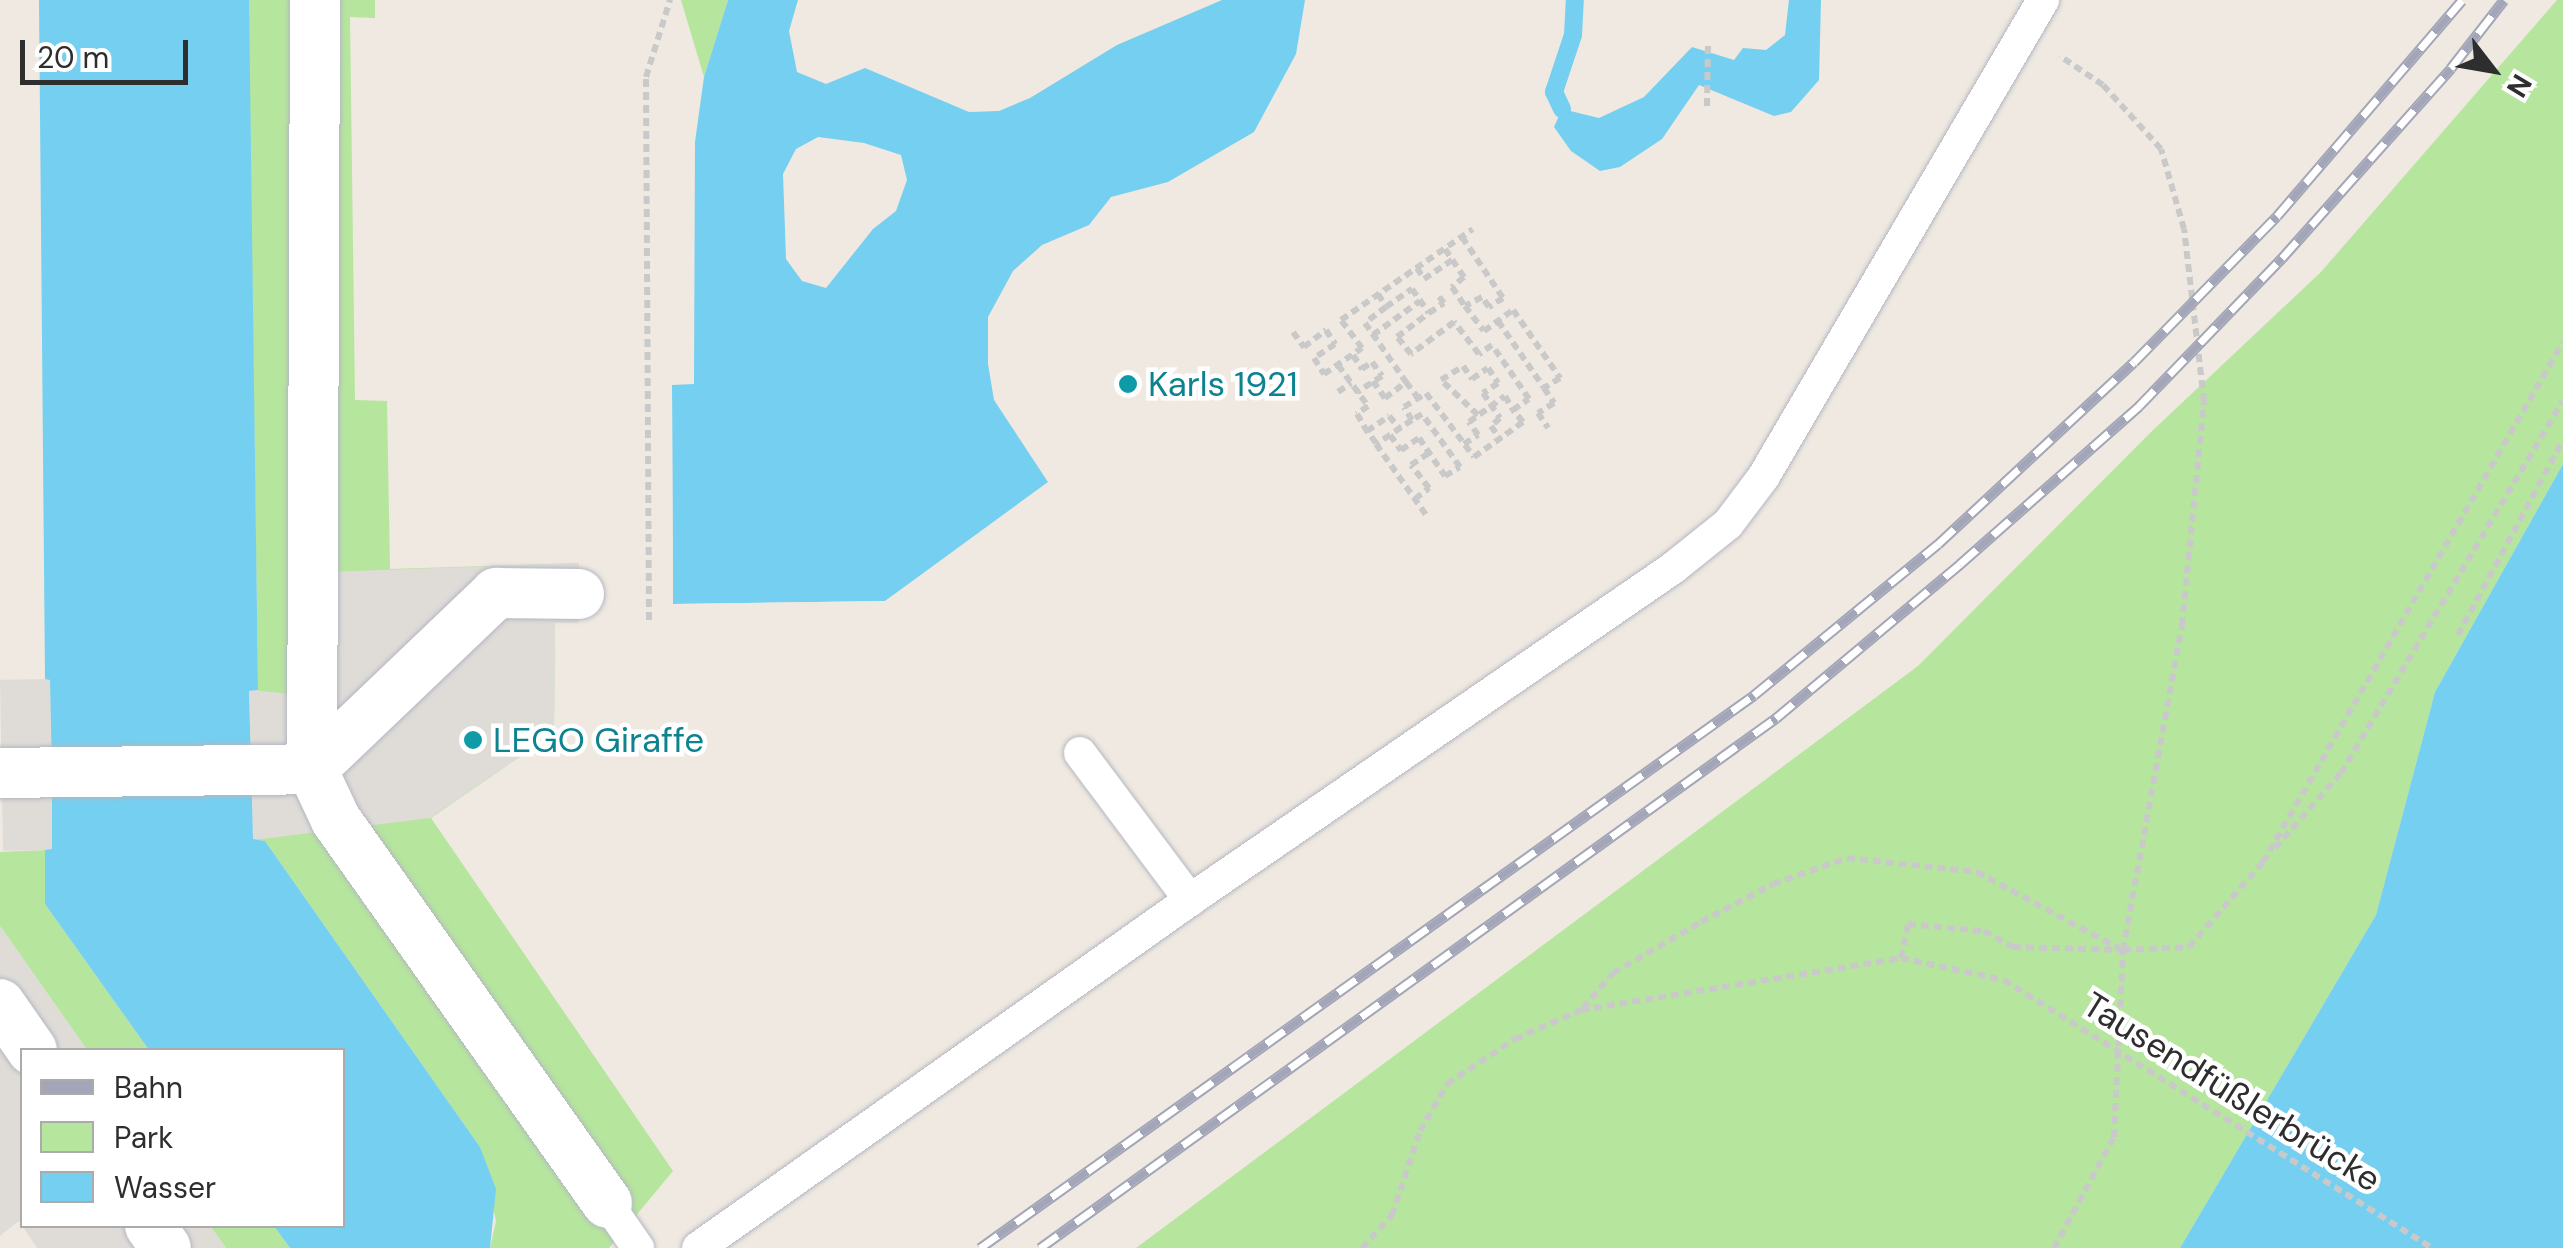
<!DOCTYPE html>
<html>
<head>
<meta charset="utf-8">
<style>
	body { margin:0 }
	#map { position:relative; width:2563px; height:1248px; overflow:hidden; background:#efe9e1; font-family:"DM Sans",sans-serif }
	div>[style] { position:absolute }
	.green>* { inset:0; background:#b6e59e }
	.plaza>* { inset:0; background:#dfdcd8; transform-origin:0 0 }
	.water>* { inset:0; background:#75cff0 }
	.pier>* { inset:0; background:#efe9e1 }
	.stream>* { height:18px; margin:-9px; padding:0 9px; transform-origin:9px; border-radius:9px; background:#75cff0 }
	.path>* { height:6px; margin-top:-3px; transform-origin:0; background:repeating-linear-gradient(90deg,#c9c9c9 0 8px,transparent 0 13px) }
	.roads { filter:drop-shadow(0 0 2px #b4b7c1) drop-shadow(0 0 2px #b4b7c1) }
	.service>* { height:32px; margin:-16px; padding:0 16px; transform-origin:16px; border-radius:16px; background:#fff }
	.pedestrian>* { height:50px; margin:-25px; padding:0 25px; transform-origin:25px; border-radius:25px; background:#fff }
	.rail>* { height:11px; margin-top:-5.5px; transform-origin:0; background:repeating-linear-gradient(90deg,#fff 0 22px,#a3a6b8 0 44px); box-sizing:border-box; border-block:2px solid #a3a6b8 }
	.path-bridge>* { height:6px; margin-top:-3px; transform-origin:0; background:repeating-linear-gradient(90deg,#c9c9c9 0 8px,transparent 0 13px) }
	.dots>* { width:28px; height:28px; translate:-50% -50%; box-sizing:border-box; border:5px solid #fff; border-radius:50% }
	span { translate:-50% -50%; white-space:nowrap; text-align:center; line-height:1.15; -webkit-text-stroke:9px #fff; paint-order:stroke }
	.culture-label { font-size:35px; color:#0d838f }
	.left { translate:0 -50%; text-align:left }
	.street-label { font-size:35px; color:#2e2e2e }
	.legend { position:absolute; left:20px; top:1048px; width:325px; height:180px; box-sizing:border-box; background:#fff; border:2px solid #ababab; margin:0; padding:12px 18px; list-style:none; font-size:30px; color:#2e2e2e }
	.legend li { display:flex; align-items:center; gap:20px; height:50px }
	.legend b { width:50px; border:2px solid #ababab }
	.north { position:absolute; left:2443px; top:20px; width:100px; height:100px; -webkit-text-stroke:8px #fff; paint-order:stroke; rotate:121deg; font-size:28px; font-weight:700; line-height:40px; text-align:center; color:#2e2e2e }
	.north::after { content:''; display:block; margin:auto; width:35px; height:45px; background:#2e2e2e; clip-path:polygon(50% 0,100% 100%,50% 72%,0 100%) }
	.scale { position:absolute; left:20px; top:40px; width:168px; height:45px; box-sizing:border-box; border:5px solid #2e2e2e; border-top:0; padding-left:12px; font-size:30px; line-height:35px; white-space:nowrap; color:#2e2e2e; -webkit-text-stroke:8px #fff; paint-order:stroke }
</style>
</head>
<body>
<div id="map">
	<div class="green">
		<i style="clip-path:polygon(248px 0,375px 0,375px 18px,350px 17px,355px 400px,387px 401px,390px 569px,579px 563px,578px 623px,555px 623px,554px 733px,431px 818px,673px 1171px,609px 1248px,490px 1248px,496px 1221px,480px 1147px,265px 841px,253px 840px,258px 689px)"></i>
		<i style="clip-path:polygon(681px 0,728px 0,704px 77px)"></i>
		<i style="clip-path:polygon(2557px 0,2563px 0,2563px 464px,2435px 692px,2376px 915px,2180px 1248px,1136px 1248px,1918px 666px,2151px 432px,2321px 272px)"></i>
		<i style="clip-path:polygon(45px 850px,45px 904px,149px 1050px,87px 1050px,0 926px,0 852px)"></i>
		<i style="clip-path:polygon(210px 1226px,274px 1226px,290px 1248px,226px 1248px)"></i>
	</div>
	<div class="plaza">
		<i style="clip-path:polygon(579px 563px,578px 623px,555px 623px,554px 733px,430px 818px,253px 840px,249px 690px,293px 694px,297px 573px)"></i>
		<i style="left:50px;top:679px;width:171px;height:50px;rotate:89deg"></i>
		<i style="clip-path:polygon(0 926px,87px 1050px,22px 1050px,22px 1226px,210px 1226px,226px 1248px,37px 1248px,19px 1221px,0 1236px)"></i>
	</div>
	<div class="water">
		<i style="clip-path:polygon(39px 0,249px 0,258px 690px,249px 691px,253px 839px,265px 841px,480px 1147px,496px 1189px,490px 1248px,290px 1248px,274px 1226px,342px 1226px,342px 1050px,149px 1050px,45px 904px,45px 850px,52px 849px,52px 773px,50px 680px,45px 679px)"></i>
		<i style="clip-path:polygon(evenodd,728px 0,798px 0,789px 31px,797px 72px,826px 84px,865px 68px,969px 112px,999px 111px,1030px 98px,1117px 45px,1222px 0,1305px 0,1296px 54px,1254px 132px,1168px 182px,1111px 197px,1089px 225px,1042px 245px,1013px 271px,988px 317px,988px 364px,994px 400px,1048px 482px,885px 601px,673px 604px,672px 385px,694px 384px,695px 142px,704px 77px,728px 0,818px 137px,864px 143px,901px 155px,907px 180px,896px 211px,873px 229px,826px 288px,802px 281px,786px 259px,783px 174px,796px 149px,818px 137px)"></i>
		<i style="clip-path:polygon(1789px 0,1821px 0,1819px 80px,1791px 112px,1774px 116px,1699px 85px,1662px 139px,1620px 167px,1600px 171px,1571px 151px,1554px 127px,1562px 109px,1599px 118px,1644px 97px,1692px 47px,1734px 60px,1743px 48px,1766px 50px,1785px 35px)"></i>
		<i style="clip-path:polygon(2563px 464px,2563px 1248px,2180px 1248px,2376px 915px,2435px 692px)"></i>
	</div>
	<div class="pier">
		<i style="clip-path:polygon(667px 390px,672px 390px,673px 604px,885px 601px,911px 583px,914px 587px,886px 606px,670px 608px)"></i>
	</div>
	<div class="stream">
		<i style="left:1562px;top:109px;width:19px;rotate:-115deg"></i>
		<i style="left:1554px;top:92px;width:60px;rotate:-71.6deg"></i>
		<i style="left:1573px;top:35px;width:35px;rotate:-87deg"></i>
	</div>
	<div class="path">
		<i style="left:1707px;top:106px;width:64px;rotate:-89.1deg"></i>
		<i style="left:1462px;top:237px;width:73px;rotate:56.1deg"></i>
		<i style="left:1503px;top:298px;width:17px;rotate:147deg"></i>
		<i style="left:1489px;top:307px;width:12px;rotate:-125deg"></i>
		<i style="left:1482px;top:297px;width:19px;rotate:152deg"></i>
		<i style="left:1465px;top:306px;width:31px;rotate:53deg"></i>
		<i style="left:1484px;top:331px;width:36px;rotate:-36deg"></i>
		<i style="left:1513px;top:310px;width:83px;rotate:55.3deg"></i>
		<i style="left:1560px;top:378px;width:19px;rotate:148deg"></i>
		<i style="left:1544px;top:388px;width:18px;rotate:56deg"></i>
		<i style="left:1554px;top:403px;width:19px;rotate:148deg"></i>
		<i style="left:1538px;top:413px;width:18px;rotate:56deg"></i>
		<i style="left:1445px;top:249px;width:34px;rotate:56deg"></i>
		<i style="left:1464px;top:277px;width:16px;rotate:140deg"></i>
		<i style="left:1452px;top:287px;width:23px;rotate:56deg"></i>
		<i style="left:1417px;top:268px;width:13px;rotate:58deg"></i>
		<i style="left:1424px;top:279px;width:34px;rotate:-34deg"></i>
		<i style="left:1378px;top:294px;width:15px;rotate:58deg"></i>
		<i style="left:1386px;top:307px;width:32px;rotate:-35deg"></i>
		<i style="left:1412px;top:289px;width:29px;rotate:55deg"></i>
		<i style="left:1429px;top:313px;width:18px;rotate:-34deg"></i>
		<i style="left:1444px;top:303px;width:11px;rotate:-128deg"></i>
		<i style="left:1386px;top:307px;width:26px;rotate:143deg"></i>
		<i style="left:1365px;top:323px;width:72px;rotate:55.2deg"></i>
		<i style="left:1498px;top:321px;width:81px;rotate:55.5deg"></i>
		<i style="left:1293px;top:332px;width:19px;rotate:54deg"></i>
		<i style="left:1304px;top:347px;width:28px;rotate:-38deg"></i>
		<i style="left:1326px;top:330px;width:17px;rotate:57deg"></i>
		<i style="left:1335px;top:344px;width:25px;rotate:146deg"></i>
		<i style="left:1314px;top:358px;width:19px;rotate:58deg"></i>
		<i style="left:1324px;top:374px;width:46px;rotate:-34.4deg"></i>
		<i style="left:1362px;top:348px;width:35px;rotate:-127deg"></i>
		<i style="left:1341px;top:320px;width:160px;rotate:-34.6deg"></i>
		<i style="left:1373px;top:335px;width:58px;rotate:-35.9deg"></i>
		<i style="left:1353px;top:355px;width:17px;rotate:57deg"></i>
		<i style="left:1362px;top:369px;width:12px;rotate:-35deg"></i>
		<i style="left:1372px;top:362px;width:17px;rotate:54deg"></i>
		<i style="left:1382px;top:376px;width:30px;rotate:147deg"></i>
		<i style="left:1338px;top:365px;width:51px;rotate:53.8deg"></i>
		<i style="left:1368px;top:406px;width:14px;rotate:144deg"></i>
		<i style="left:1357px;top:414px;width:20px;rotate:60deg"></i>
		<i style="left:1373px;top:381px;width:21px;rotate:55deg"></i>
		<i style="left:1385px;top:398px;width:26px;rotate:-37deg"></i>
		<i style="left:1406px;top:382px;width:20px;rotate:53deg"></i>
		<i style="left:1338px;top:392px;width:16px;rotate:-35deg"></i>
		<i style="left:1478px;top:415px;width:51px;rotate:-136.6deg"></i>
		<i style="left:1441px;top:380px;width:26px;rotate:-32deg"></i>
		<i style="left:1463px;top:366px;width:16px;rotate:55deg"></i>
		<i style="left:1472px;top:379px;width:19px;rotate:-35deg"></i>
		<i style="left:1488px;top:368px;width:18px;rotate:56deg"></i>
		<i style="left:1498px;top:383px;width:18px;rotate:146deg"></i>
		<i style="left:1483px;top:393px;width:30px;rotate:56deg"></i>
		<i style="left:1500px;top:418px;width:12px;rotate:138deg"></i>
		<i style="left:1491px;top:426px;width:16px;rotate:55deg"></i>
		<i style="left:1412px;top:420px;width:27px;rotate:146deg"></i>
		<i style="left:1390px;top:435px;width:19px;rotate:54deg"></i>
		<i style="left:1401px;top:450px;width:22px;rotate:-34deg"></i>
		<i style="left:1419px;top:438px;width:46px;rotate:55.6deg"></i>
		<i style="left:1445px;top:476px;width:17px;rotate:-31deg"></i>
		<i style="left:1460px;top:467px;width:65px;rotate:-125.6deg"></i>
		<i style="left:1422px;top:414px;width:12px;rotate:149deg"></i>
		<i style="left:1412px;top:420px;width:15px;rotate:-122deg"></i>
		<i style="left:1404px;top:407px;width:26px;rotate:-32deg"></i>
		<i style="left:1426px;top:393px;width:80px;rotate:53.1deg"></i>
		<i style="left:1474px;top:457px;width:60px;rotate:-35.5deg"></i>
		<i style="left:1523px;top:422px;width:16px;rotate:-130deg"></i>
		<i style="left:1513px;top:410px;width:19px;rotate:-35deg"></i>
		<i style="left:1529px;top:399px;width:65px;rotate:-124.4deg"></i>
		<i style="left:1492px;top:345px;width:16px;rotate:145deg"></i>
		<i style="left:1479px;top:354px;width:41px;rotate:-128deg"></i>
		<i style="left:1454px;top:322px;width:54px;rotate:143.3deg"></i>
		<i style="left:1411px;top:354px;width:22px;rotate:-129deg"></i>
		<i style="left:1397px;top:337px;width:40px;rotate:-37deg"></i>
		<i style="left:1390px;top:435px;width:17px;rotate:147deg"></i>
		<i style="left:1376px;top:444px;width:87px;rotate:54.8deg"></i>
		<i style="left:1376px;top:443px;width:15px;rotate:-127deg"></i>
		<i style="left:1367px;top:431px;width:27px;rotate:-34deg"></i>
		<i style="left:1389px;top:416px;width:17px;rotate:50deg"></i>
		<i style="left:1464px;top:444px;width:17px;rotate:-33deg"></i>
		<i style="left:1478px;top:435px;width:16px;rotate:-125deg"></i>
		<i style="left:1469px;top:422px;width:44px;rotate:-35.8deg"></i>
		<i style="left:1505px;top:396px;width:16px;rotate:60deg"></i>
		<i style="left:1415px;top:499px;width:18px;rotate:-38deg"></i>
		<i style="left:1429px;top:488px;width:29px;rotate:-128deg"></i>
		<i style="left:1411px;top:465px;width:22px;rotate:-34deg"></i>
		<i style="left:649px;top:620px;width:543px;rotate:-90.32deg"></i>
		<i style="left:646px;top:77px;width:81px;rotate:-72.7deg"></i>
		<i style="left:2458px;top:635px;width:221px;rotate:-61.7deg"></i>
		<i style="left:2275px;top:848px;width:100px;rotate:-48.7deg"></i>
		<i style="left:2341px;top:773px;width:433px;rotate:-59.2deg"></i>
		<i style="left:1901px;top:958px;width:35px;rotate:-78deg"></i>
		<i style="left:1908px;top:924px;width:76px;rotate:5.3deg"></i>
		<i style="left:1984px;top:931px;width:33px;rotate:29deg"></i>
		<i style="left:2013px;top:947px;width:110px;rotate:1.6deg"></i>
		<i style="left:2123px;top:950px;width:66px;rotate:-2.6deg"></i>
		<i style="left:2189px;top:947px;width:113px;rotate:-49deg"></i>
		<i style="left:2263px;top:862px;width:600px;rotate:-60.02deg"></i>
		<i style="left:1583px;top:1008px;width:46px;rotate:-49.4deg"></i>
		<i style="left:1613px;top:973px;width:102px;rotate:-30.1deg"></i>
		<i style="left:1701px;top:922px;width:81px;rotate:-27.8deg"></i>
		<i style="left:1773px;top:884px;width:78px;rotate:-19.4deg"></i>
		<i style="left:1847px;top:858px;width:131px;rotate:6.1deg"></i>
		<i style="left:1977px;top:872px;width:165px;rotate:28.3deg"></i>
		<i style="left:1362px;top:1248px;width:45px;rotate:-47.7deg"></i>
		<i style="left:1392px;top:1215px;width:89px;rotate:-71.6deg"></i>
		<i style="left:1420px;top:1131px;width:54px;rotate:-60.1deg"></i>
		<i style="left:1447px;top:1084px;width:82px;rotate:-33.5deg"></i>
		<i style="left:1515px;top:1039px;width:72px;rotate:-23.7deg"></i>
		<i style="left:1581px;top:1010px;width:324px;rotate:-9.2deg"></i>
		<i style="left:1901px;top:958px;width:105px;rotate:12.1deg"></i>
		<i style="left:2054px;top:1248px;width:126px;rotate:-61.6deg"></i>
		<i style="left:2114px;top:1137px;width:187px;rotate:-87.2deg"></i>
		<i style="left:2123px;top:950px;width:330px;rotate:-79.7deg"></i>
		<i style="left:2182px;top:625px;width:225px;rotate:-84.4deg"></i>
		<i style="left:2204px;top:401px;width:173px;rotate:-96.6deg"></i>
		<i style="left:2184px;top:229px;width:83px;rotate:-106deg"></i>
		<i style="left:2161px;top:149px;width:86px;rotate:-132.2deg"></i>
		<i style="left:2103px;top:85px;width:52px;rotate:-146deg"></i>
	</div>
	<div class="roads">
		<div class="service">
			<i style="left:1080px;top:753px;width:184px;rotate:53.2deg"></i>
			<i style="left:607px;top:1203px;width:55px;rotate:55.4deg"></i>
			<i style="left:698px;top:1248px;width:603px;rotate:-35.27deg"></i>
			<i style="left:1190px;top:900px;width:586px;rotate:-34.5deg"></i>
			<i style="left:1673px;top:568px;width:70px;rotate:-38.7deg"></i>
			<i style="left:1728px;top:524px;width:60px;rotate:-53.1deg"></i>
			<i style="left:1764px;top:476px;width:552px;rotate:-59.62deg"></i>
		</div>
		<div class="pedestrian">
			<i style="left:315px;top:0;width:769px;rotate:90.22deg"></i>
			<i style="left:312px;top:769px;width:56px;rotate:64.8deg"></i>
			<i style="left:336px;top:820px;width:469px;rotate:54.7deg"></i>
			<i style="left:0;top:773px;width:312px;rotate:-0.7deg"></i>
			<i style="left:312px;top:769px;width:255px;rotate:-43.7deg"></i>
			<i style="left:496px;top:593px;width:83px;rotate:0.7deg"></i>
			<i style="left:0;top:1004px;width:56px;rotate:55.2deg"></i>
			<i style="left:150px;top:1226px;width:27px;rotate:54deg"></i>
		</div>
	</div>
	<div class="rail">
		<i style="left:980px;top:1248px;width:951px;rotate:-35.54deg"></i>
		<i style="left:1754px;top:695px;width:238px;rotate:-39.4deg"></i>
		<i style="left:1938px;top:544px;width:267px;rotate:-42.9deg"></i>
		<i style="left:2134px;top:362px;width:204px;rotate:-45.6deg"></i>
		<i style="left:2277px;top:216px;width:284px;rotate:-49.4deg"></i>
		<i style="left:1040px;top:1248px;width:907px;rotate:-35.76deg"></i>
		<i style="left:1776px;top:718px;width:240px;rotate:-39.9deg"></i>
		<i style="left:1960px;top:564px;width:239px;rotate:-41.4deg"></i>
		<i style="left:2139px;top:406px;width:206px;rotate:-46deg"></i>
		<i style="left:2282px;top:258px;width:254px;rotate:-48.3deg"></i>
		<i style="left:2451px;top:68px;width:86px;rotate:-52.1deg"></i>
	</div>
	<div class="path-bridge">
		<i style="left:2004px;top:980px;width:505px;rotate:32.05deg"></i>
	</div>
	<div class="dots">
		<i style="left:1128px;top:384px;background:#0f9aa8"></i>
		<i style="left:473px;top:740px;background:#0f9aa8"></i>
	</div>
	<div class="culture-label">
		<span class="left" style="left:1148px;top:384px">Karls 1921</span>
		<span class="left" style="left:493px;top:740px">LEGO Giraffe</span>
	</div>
	<div class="street-label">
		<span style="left:2232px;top:1092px;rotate:32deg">Tausendfüßlerbrücke</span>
	</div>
	<ul class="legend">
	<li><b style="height:12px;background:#a3a6b8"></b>Bahn</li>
	<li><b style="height:28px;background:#b6e59e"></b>Park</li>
	<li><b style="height:28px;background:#75cff0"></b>Wasser</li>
	</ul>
	<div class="north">N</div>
	<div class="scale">20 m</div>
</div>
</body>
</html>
